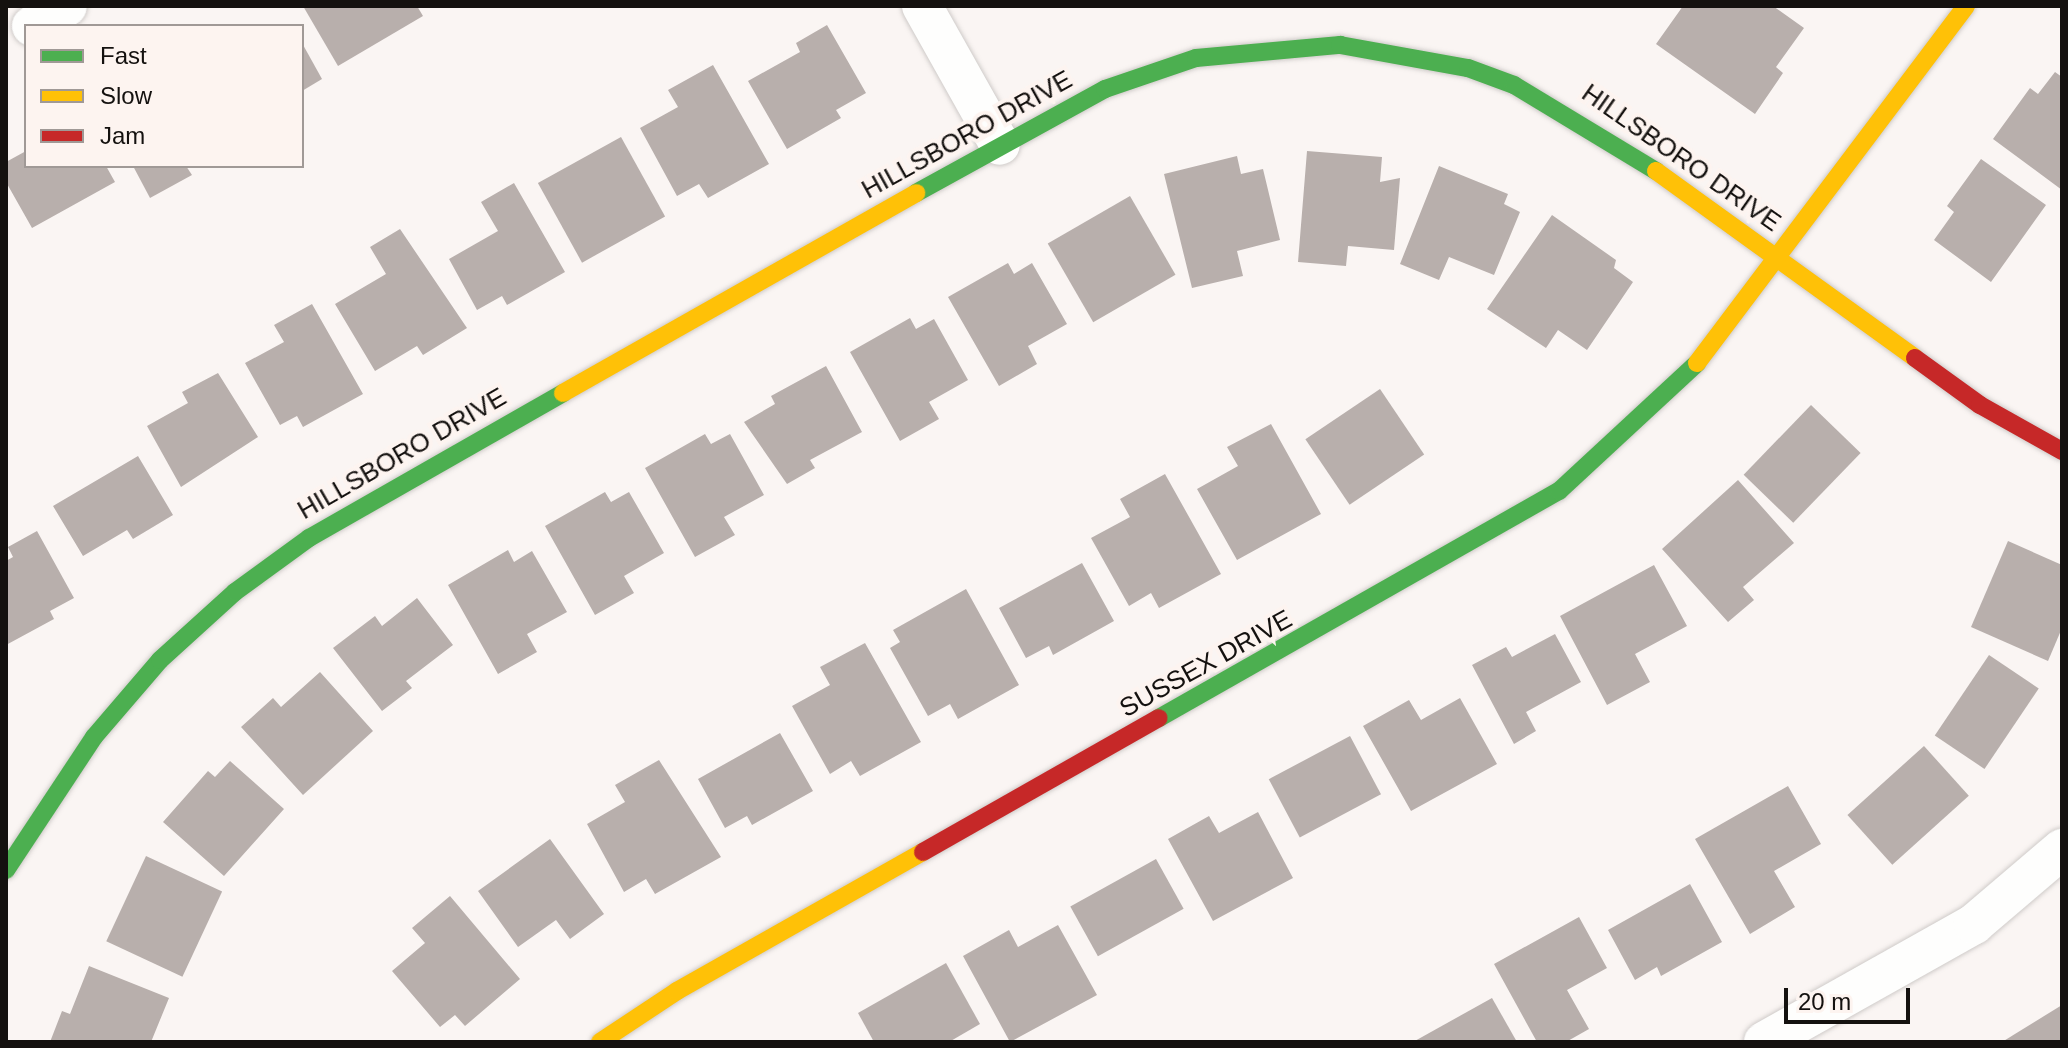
<!DOCTYPE html>
<html>
<head>
<meta charset="utf-8">
<style>
	body { margin:0 }
	#map { position:relative; width:2068px; height:1048px; overflow:hidden; background:#faf5f3; font-family:Helvetica,sans-serif }
	div>[style] { position:absolute }
	.building>* { inset:0; background:#b8afac; transform-origin:0 0 }
	.roads { filter:drop-shadow(0 0 2px #cfcbc9) drop-shadow(0 0 2px #cfcbc9) }
	.street>* { height:40px; margin:-20px; padding:0 20px; transform-origin:20px; border-radius:20px; background:#fefefd }
	.fast>* { height:18px; margin:-9px; padding:0 9px; transform-origin:9px; border-radius:9px; background:#4caf50 }
	.slow>* { height:18px; margin:-9px; padding:0 9px; transform-origin:9px; border-radius:9px; background:#ffc107 }
	.jam>* { height:18px; margin:-9px; padding:0 9px; transform-origin:9px; border-radius:9px; background:#c62828 }
	span { translate:-50% -50%; white-space:nowrap; text-align:center; line-height:1.15; -webkit-text-stroke:8px #fdf4f0; paint-order:stroke }
	.street-label { font-size:26px; color:#14110f }
	.frame { position:absolute; inset:0; border:8px solid #14110f; pointer-events:none }
	.legend { position:absolute; left:24px; top:24px; width:280px; height:144px; box-sizing:border-box; background:#fdf4f0; border:2px solid #a09996; margin:0; padding:10px 14px; list-style:none; font-size:24px; color:#14110f }
	.legend li { display:flex; align-items:center; gap:16px; height:40px }
	.legend b { width:40px; border:2px solid #a09996 }
	.scale { position:absolute; left:1784px; top:988px; width:126px; height:36px; box-sizing:border-box; border:4px solid #14110f; border-top:0; padding-left:10px; font-size:24px; line-height:28px; white-space:nowrap; color:#14110f; -webkit-text-stroke:6px #fdf4f0; paint-order:stroke }
</style>
</head>
<body>
<div id="map">
	<div class="building">
		<i style="clip-path:polygon(303px 6px,417px 6px,423px 16px,338px 66px)"></i>
		<i style="clip-path:polygon(1683px 6px,1773px 6px,1804px 28px,1776px 67px,1783px 73px,1755px 114px,1656px 44px)"></i>
		<i style="clip-path:polygon(827px 25px,866px 93px,836px 110px,841px 118px,787px 149px,748px 81px,800px 52px,796px 43px)"></i>
		<i style="clip-path:polygon(302px 43px,322px 79px,302px 91px)"></i>
		<i style="clip-path:polygon(713px 65px,769px 164px,708px 198px,699px 184px,677px 196px,640px 128px,678px 107px,668px 90px)"></i>
		<i style="clip-path:polygon(2055px 72px,2062px 77px,2062px 190px,1993px 139px,2030px 88px,2038px 94px)"></i>
		<i style="left:621px;top:137px;width:91px;height:95px;rotate:61deg"></i>
		<i style="clip-path:polygon(26px 151px,26px 166px,106px 166px,115px 182px,32px 228px,6px 182px,6px 162px)"></i>
		<i style="clip-path:polygon(1307px 151px,1382px 157px,1380px 182px,1400px 178px,1394px 250px,1348px 246px,1346px 266px,1298px 262px)"></i>
		<i style="clip-path:polygon(1237px 156px,1241px 174px,1263px 169px,1280px 240px,1237px 251px,1243px 276px,1192px 288px,1164px 174px)"></i>
		<i style="clip-path:polygon(1981px 159px,2046px 205px,1991px 282px,1934px 240px,1954px 212px,1947px 206px)"></i>
		<i style="clip-path:polygon(133px 166px,186px 166px,192px 175px,150px 198px)"></i>
		<i style="clip-path:polygon(1439px 166px,1508px 194px,1504px 204px,1520px 212px,1494px 275px,1449px 257px,1439px 280px,1400px 264px)"></i>
		<i style="clip-path:polygon(514px 183px,565px 272px,507px 305px,502px 296px,477px 310px,449px 259px,498px 231px,481px 202px)"></i>
		<i style="left:1130px;top:196px;width:91px;height:95px;rotate:60deg"></i>
		<i style="clip-path:polygon(1552px 215px,1616px 260px,1614px 268px,1633px 282px,1587px 350px,1558px 330px,1546px 348px,1487px 309px)"></i>
		<i style="clip-path:polygon(400px 229px,467px 328px,423px 355px,417px 346px,375px 371px,335px 304px,386px 274px,370px 247px)"></i>
		<i style="clip-path:polygon(1008px 263px,1014px 274px,1032px 263px,1067px 324px,1028px 346px,1037px 364px,999px 386px,948px 297px)"></i>
		<i style="clip-path:polygon(312px 304px,363px 394px,303px 427px,297px 416px,280px 425px,245px 363px,284px 342px,274px 325px)"></i>
		<i style="clip-path:polygon(910px 318px,916px 329px,934px 319px,968px 380px,929px 402px,939px 419px,900px 441px,850px 352px)"></i>
		<i style="clip-path:polygon(826px 366px,862px 432px,810px 460px,815px 468px,787px 484px,744px 422px,775px 404px,771px 396px)"></i>
		<i style="clip-path:polygon(218px 373px,258px 437px,181px 487px,147px 426px,188px 403px,182px 392px)"></i>
		<i style="left:1380px;top:389px;width:79px;height:90px;rotate:56deg"></i>
		<i style="left:1811px;top:405px;width:69px;height:97px;rotate:44deg"></i>
		<i style="clip-path:polygon(1271px 424px,1321px 514px,1237px 560px,1197px 489px,1238px 466px,1227px 447px)"></i>
		<i style="clip-path:polygon(705px 434px,711px 444px,730px 434px,764px 495px,724px 517px,735px 535px,695px 557px,645px 468px)"></i>
		<i style="clip-path:polygon(138px 456px,173px 515px,133px 539px,127px 530px,83px 556px,53px 506px)"></i>
		<i style="clip-path:polygon(1165px 474px,1221px 574px,1159px 608px,1151px 593px,1129px 606px,1091px 538px,1130px 517px,1120px 499px)"></i>
		<i style="clip-path:polygon(1738px 480px,1794px 543px,1743px 587px,1754px 600px,1728px 622px,1662px 549px)"></i>
		<i style="clip-path:polygon(605px 492px,611px 502px,629px 492px,664px 553px,624px 576px,634px 593px,595px 615px,545px 526px)"></i>
		<i style="clip-path:polygon(37px 531px,74px 598px,50px 611px,54px 619px,6px 645px,6px 561px,13px 557px,8px 547px)"></i>
		<i style="clip-path:polygon(2008px 541px,2062px 565px,2062px 628px,2048px 661px,1971px 627px)"></i>
		<i style="clip-path:polygon(508px 550px,514px 562px,532px 551px,567px 612px,527px 634px,537px 652px,498px 674px,448px 585px)"></i>
		<i style="clip-path:polygon(1082px 563px,1114px 621px,1053px 655px,1049px 646px,1026px 658px,999px 608px)"></i>
		<i style="clip-path:polygon(1654px 565px,1687px 626px,1635px 654px,1650px 682px,1607px 705px,1560px 616px)"></i>
		<i style="clip-path:polygon(966px 589px,1019px 685px,958px 719px,950px 704px,928px 716px,890px 648px,900px 642px,893px 630px)"></i>
		<i style="clip-path:polygon(417px 598px,453px 645px,406px 681px,412px 688px,382px 711px,333px 648px,375px 616px,382px 626px)"></i>
		<i style="clip-path:polygon(1555px 634px,1581px 682px,1526px 712px,1536px 731px,1514px 744px,1472px 665px,1506px 647px,1512px 657px)"></i>
		<i style="clip-path:polygon(865px 643px,921px 742px,860px 776px,851px 761px,830px 774px,792px 706px,830px 685px,820px 667px)"></i>
		<i style="left:1989px;top:655px;width:60px;height:97px;rotate:34deg"></i>
		<i style="clip-path:polygon(320px 672px,373px 731px,303px 795px,241px 727px,273px 698px,281px 707px)"></i>
		<i style="clip-path:polygon(1460px 698px,1497px 764px,1411px 811px,1363px 726px,1409px 700px,1421px 720px)"></i>
		<i style="clip-path:polygon(780px 733px,813px 791px,752px 825px,747px 816px,725px 828px,698px 779px)"></i>
		<i style="left:1350px;top:736px;width:66px;height:92px;rotate:62deg"></i>
		<i style="left:1924px;top:746px;width:67px;height:103px;rotate:48deg"></i>
		<i style="clip-path:polygon(659px 760px,721px 857px,655px 894px,646px 879px,624px 892px,587px 824px,625px 802px,615px 785px)"></i>
		<i style="clip-path:polygon(230px 761px,284px 809px,224px 876px,163px 822px,208px 771px,215px 777px)"></i>
		<i style="clip-path:polygon(1788px 786px,1821px 844px,1774px 871px,1795px 907px,1750px 934px,1695px 839px)"></i>
		<i style="clip-path:polygon(1258px 812px,1293px 878px,1213px 921px,1168px 839px,1209px 816px,1219px 833px)"></i>
		<i style="clip-path:polygon(550px 839px,604px 914px,570px 939px,556px 920px,518px 947px,478px 891px)"></i>
		<i style="left:146px;top:856px;width:84px;height:94px;rotate:25deg"></i>
		<i style="left:1156px;top:859px;width:57px;height:98px;rotate:61deg"></i>
		<i style="clip-path:polygon(1690px 884px,1722px 942px,1661px 976px,1657px 967px,1635px 980px,1608px 930px)"></i>
		<i style="clip-path:polygon(450px 896px,520px 979px,465px 1026px,455px 1015px,440px 1027px,392px 971px,425px 943px,412px 928px)"></i>
		<i style="clip-path:polygon(1579px 917px,1607px 968px,1567px 990px,1589px 1029px,1566px 1042px,1537px 1042px,1494px 964px)"></i>
		<i style="clip-path:polygon(1058px 925px,1097px 995px,1010px 1042px,963px 956px,1009px 930px,1018px 947px)"></i>
		<i style="clip-path:polygon(946px 963px,980px 1024px,949px 1042px,874px 1042px,858px 1013px)"></i>
		<i style="clip-path:polygon(89px 966px,169px 998px,151px 1042px,50px 1042px,62px 1011px,70px 1014px)"></i>
		<i style="clip-path:polygon(1492px 998px,1517px 1042px,1413px 1042px)"></i>
		<i style="clip-path:polygon(2062px 1005px,2062px 1042px,2002px 1042px)"></i>
	</div>
	<div class="roads">
		<div class="street">
			<i style="left:922px;top:6px;width:159px;rotate:60.7deg"></i>
			<i style="left:32px;top:26px;width:40px;rotate:-29.7deg"></i>
			<i style="left:1764px;top:1042px;width:241px;rotate:-29.3deg"></i>
			<i style="left:1974px;top:924px;width:116px;rotate:-40.4deg"></i>
		</div>
		<div class="fast">
			<i style="left:916px;top:193px;width:216px;rotate:-28.8deg"></i>
			<i style="left:1105px;top:89px;width:96px;rotate:-18.8deg"></i>
			<i style="left:1196px;top:58px;width:145px;rotate:-5.2deg"></i>
			<i style="left:1340px;top:45px;width:130px;rotate:10.2deg"></i>
			<i style="left:1468px;top:68px;width:49px;rotate:20.3deg"></i>
			<i style="left:1514px;top:85px;width:166px;rotate:31.2deg"></i>
			<i style="left:1159px;top:718px;width:460px;rotate:-29.6deg"></i>
			<i style="left:1559px;top:491px;width:188px;rotate:-42.8deg"></i>
			<i style="left:6px;top:870px;width:159px;rotate:-56.5deg"></i>
			<i style="left:94px;top:737px;width:101px;rotate:-49.4deg"></i>
			<i style="left:160px;top:660px;width:101px;rotate:-42.2deg"></i>
			<i style="left:235px;top:592px;width:92px;rotate:-36.1deg"></i>
			<i style="left:309px;top:538px;width:292px;rotate:-29.7deg"></i>
		</div>
		<div class="slow">
			<i style="left:1656px;top:171px;width:319px;rotate:35.8deg"></i>
			<i style="left:1697px;top:363px;width:447px;rotate:-53deg"></i>
			<i style="left:563px;top:393px;width:406px;rotate:-29.5deg"></i>
			<i style="left:600px;top:1042px;width:92px;rotate:-33.5deg"></i>
			<i style="left:677px;top:991px;width:283px;rotate:-29.5deg"></i>
		</div>
		<div class="jam">
			<i style="left:1915px;top:358px;width:80px;rotate:35.9deg"></i>
			<i style="left:1980px;top:405px;width:94px;rotate:29.3deg"></i>
			<i style="left:923px;top:852px;width:271px;rotate:-29.6deg"></i>
		</div>
	</div>
	<div class="street-label">
		<span style="left:967px;top:135px;rotate:-29deg">HILLSBORO DRIVE</span>
		<span style="left:1681px;top:158px;rotate:35deg">HILLSBORO DRIVE</span>
		<span style="left:402px;top:454px;rotate:-30deg">HILLSBORO DRIVE</span>
		<span style="left:1206px;top:664px;rotate:-29deg">SUSSEX DRIVE</span>
	</div>
	<div class="frame"></div>
	<ul class="legend">
	<li><b style="height:10px;background:#4caf50"></b>Fast</li>
	<li><b style="height:10px;background:#ffc107"></b>Slow</li>
	<li><b style="height:10px;background:#c62828"></b>Jam</li>
	</ul>
	<div class="scale">20 m</div>
</div>
</body>
</html>
